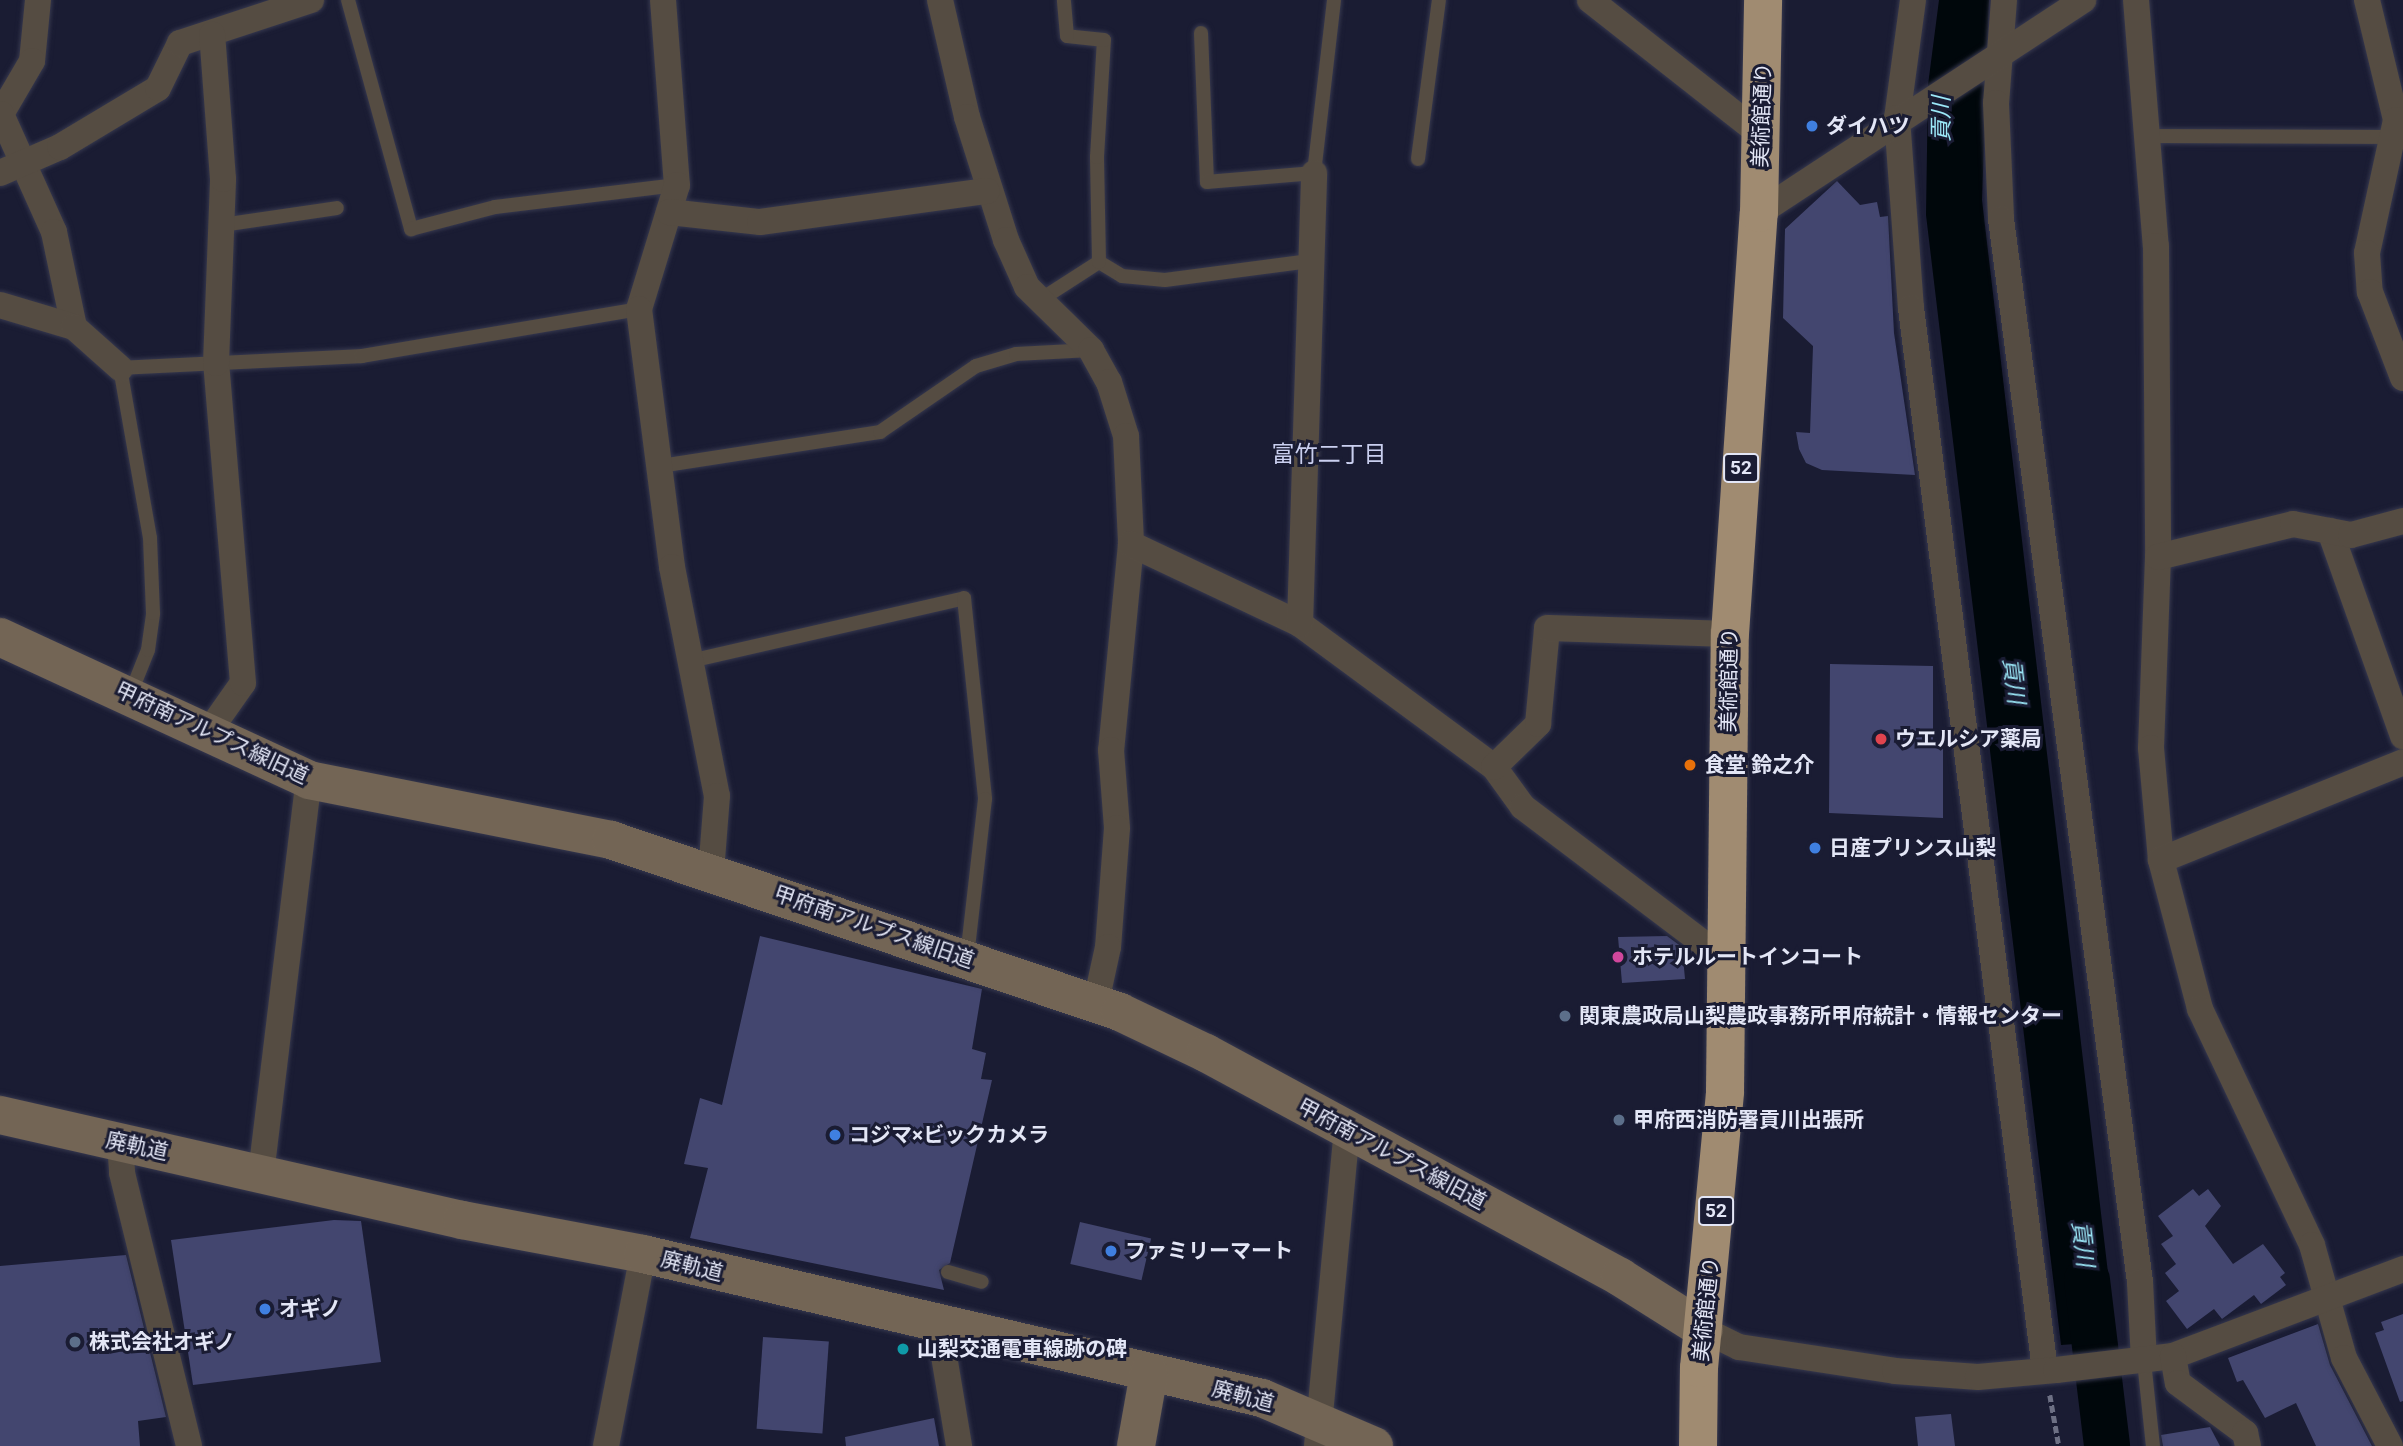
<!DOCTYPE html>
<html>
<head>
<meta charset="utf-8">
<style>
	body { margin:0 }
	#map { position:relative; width:2403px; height:1446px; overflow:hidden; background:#1a1c33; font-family:Roboto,"Noto Sans JP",sans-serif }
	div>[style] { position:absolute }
	.water>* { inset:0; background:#00070b }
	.river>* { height:46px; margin:-23px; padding:0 23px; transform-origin:23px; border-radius:23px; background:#00070b }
	.building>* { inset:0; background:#43466f; transform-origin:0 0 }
	.path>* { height:4.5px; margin-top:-2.25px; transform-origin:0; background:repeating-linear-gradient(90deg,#6d7084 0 7px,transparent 0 10.5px) }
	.roads { filter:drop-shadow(0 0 2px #36384e) drop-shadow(0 0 2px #36384e) }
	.lane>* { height:14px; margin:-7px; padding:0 7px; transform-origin:7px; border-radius:7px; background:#554c42 }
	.street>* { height:26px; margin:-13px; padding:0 13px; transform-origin:13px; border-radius:13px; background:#554c42 }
	.secondary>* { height:38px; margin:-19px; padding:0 19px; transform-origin:19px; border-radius:19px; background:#736555 }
	.highway>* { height:38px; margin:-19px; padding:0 19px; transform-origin:19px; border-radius:19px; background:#a08b71 }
	.dots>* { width:19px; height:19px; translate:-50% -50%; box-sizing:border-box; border:4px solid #1a1c33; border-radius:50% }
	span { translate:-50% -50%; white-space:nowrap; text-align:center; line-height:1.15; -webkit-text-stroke:6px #1a1c33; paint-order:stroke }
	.shield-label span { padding:2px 5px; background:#1a1c33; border:2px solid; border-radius:5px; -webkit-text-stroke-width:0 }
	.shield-label { font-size:19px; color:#e3e6f6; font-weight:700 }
	.street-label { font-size:21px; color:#e3e6f6 }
	.poi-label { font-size:21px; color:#e3e6f6; font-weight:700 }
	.left { translate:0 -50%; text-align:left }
	.water-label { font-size:23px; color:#9ce9f9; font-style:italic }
	.neighbourhood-label { font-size:23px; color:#cacfef }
</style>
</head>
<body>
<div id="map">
	<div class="water">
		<i style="clip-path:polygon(1939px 0,1989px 0,1982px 200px,2116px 1341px,2061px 1345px,1926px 215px,1928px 85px)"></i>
	</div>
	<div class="river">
		<i style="left:2087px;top:1280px;width:167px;rotate:83.1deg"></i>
	</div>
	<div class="building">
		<i style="clip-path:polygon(1837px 181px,1860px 205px,1877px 202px,1880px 217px,1888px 216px,1894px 333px,1915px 475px,1822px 470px,1806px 463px,1799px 449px,1796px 432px,1810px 433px,1813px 346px,1783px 318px,1785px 229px)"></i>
		<i style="clip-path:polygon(1830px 664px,1933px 666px,1933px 746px,1943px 747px,1943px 818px,1829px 813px)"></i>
		<i style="clip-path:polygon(760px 936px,982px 989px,972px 1049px,986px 1053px,981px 1079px,992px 1080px,950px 1263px,939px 1270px,944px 1290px,690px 1238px,708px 1168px,684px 1164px,700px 1098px,722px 1105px)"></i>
		<i style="clip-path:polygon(1667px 936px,1682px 947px,1685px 979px,1622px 983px,1618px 937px)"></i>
		<i style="clip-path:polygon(2193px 1189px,2199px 1196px,2208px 1189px,2221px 1206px,2205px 1226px,2233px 1264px,2263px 1244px,2285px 1273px,2280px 1277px,2286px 1285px,2261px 1304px,2254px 1295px,2222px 1319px,2214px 1309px,2187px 1329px,2166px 1301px,2179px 1291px,2165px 1273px,2176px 1264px,2161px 1244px,2173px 1236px,2158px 1216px)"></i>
		<i style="clip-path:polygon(334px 1220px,361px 1221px,381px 1362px,193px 1385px,171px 1240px)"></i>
		<i style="left:1080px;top:1222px;width:73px;height:43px;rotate:13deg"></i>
		<i style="clip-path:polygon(126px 1255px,166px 1417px,138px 1421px,140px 1446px,0 1446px,0 1266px)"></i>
		<i style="clip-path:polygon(2403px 1314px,2403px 1401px,2400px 1402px,2375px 1333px,2384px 1330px,2381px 1322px)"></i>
		<i style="clip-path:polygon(2318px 1324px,2330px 1365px,2372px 1446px,2316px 1446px,2296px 1403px,2265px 1418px,2243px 1380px,2237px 1382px,2228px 1358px)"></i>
		<i style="left:763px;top:1337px;width:66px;height:92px;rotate:4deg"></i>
		<i style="clip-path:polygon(1951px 1414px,1955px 1446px,1918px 1446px,1915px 1417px)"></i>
		<i style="clip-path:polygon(934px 1418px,939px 1446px,846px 1446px,845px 1437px)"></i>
		<i style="clip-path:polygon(2210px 1427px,2220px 1446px,2163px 1446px,2161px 1435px)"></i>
	</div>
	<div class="path">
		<i style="left:2050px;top:1395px;width:52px;rotate:80deg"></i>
	</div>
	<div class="roads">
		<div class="lane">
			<i style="left:348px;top:0;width:238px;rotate:74.6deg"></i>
			<i style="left:411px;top:229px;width:87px;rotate:-14.7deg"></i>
			<i style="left:495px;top:207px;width:183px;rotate:-6.9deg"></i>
			<i style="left:1201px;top:33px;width:149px;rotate:87.7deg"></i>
			<i style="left:1207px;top:182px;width:107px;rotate:-4.8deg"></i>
			<i style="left:1314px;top:173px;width:174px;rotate:-83.4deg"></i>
			<i style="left:2150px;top:136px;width:244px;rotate:0.2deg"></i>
			<i style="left:1418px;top:159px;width:160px;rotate:-82.5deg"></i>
			<i style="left:222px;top:225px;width:116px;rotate:-8.4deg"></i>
			<i style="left:1099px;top:262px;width:27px;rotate:31deg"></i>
			<i style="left:1122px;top:276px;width:43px;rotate:5.3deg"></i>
			<i style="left:1165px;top:280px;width:146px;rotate:-7.5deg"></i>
			<i style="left:1040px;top:300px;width:70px;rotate:-32.8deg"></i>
			<i style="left:1099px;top:262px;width:105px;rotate:-91.1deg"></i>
			<i style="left:1097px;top:157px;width:117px;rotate:-86.6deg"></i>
			<i style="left:1104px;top:40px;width:37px;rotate:-174deg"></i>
			<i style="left:1067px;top:36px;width:36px;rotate:-95deg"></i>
			<i style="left:660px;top:466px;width:223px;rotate:-8.8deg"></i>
			<i style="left:880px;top:432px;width:116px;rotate:-34.5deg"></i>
			<i style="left:976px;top:366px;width:42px;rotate:-16.7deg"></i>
			<i style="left:1016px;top:354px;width:75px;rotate:-3.1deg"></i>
			<i style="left:690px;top:661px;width:281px;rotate:-12.9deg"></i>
			<i style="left:964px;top:598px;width:202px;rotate:84deg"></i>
			<i style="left:985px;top:799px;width:159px;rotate:96.5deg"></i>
			<i style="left:130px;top:695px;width:48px;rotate:-68.2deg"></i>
			<i style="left:148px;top:650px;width:37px;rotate:-82deg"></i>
			<i style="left:153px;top:613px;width:75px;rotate:-92.3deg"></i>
			<i style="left:150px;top:538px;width:173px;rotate:-100deg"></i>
			<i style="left:120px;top:368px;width:242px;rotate:-2.8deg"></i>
			<i style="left:362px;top:356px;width:281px;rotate:-9.6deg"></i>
			<i style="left:948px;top:1272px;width:35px;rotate:16deg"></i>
			<i style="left:2144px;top:1361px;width:85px;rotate:84deg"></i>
		</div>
		<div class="street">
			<i style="left:38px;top:0;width:61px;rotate:95.6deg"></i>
			<i style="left:32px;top:61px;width:61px;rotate:120.3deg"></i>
			<i style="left:1px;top:114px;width:129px;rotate:65.8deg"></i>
			<i style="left:54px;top:232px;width:97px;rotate:78.1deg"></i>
			<i style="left:663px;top:0;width:186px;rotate:85.7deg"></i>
			<i style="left:677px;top:185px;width:130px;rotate:107deg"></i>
			<i style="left:639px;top:309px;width:260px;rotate:82.7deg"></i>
			<i style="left:672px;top:567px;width:233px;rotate:78.9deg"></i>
			<i style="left:717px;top:796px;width:76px;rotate:94.5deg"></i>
			<i style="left:940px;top:0;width:120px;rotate:77deg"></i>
			<i style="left:967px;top:117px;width:129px;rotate:72.4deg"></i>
			<i style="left:1006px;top:240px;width:51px;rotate:65.9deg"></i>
			<i style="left:1027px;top:287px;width:90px;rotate:44.5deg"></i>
			<i style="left:1091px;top:350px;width:37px;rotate:61deg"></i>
			<i style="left:1109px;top:382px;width:57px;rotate:72.5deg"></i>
			<i style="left:1126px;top:436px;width:108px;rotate:87.3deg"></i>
			<i style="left:1131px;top:544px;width:207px;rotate:95.5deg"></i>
			<i style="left:1111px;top:750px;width:78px;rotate:85.6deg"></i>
			<i style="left:1117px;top:828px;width:119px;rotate:94.3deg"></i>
			<i style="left:1108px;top:947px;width:56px;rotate:102.3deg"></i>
			<i style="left:1590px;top:0;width:216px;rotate:38.2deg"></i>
			<i style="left:1913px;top:0;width:119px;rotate:97.7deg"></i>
			<i style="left:1897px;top:118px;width:191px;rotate:85.8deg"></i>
			<i style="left:1911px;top:308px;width:1070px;rotate:82.81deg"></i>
			<i style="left:2004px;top:0;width:103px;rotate:94.4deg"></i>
			<i style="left:1996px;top:103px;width:116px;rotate:87.5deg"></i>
			<i style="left:2001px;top:219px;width:1072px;rotate:82.55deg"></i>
			<i style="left:2140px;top:1282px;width:79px;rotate:87.1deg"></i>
			<i style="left:2136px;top:0;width:247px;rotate:85.4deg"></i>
			<i style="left:2156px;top:246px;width:311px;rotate:89.6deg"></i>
			<i style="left:2158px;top:557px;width:191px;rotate:92.1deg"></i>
			<i style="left:2151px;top:748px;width:112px;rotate:84.9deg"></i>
			<i style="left:2161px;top:860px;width:154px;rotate:75.3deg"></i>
			<i style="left:2200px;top:1009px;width:261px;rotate:64.6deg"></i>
			<i style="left:2312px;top:1245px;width:117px;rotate:74.2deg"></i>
			<i style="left:2344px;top:1358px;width:99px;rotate:62.4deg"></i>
			<i style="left:2367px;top:0;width:123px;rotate:76.4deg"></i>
			<i style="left:2396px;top:120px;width:136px;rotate:102.3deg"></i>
			<i style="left:2367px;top:253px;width:39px;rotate:86deg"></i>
			<i style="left:2370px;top:292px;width:92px;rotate:69deg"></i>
			<i style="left:0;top:173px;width:65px;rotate:-23.4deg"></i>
			<i style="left:60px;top:147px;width:114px;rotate:-31deg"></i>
			<i style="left:158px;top:88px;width:50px;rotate:-63.9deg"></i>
			<i style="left:180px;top:43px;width:138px;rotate:-18.2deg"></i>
			<i style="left:669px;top:212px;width:92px;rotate:6.3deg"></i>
			<i style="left:760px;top:222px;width:229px;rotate:-7.8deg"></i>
			<i style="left:1759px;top:213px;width:388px;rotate:-33.3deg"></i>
			<i style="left:0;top:305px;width:77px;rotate:16.6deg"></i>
			<i style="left:74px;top:327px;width:62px;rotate:41.7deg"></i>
			<i style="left:2330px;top:531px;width:218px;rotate:70.4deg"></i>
			<i style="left:1131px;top:544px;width:187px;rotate:25.3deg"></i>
			<i style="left:1300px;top:624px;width:241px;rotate:36.4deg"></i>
			<i style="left:1494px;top:767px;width:49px;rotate:54.1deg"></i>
			<i style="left:1523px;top:807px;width:258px;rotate:37.1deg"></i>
			<i style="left:2158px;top:557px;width:139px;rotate:-13.7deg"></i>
			<i style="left:2293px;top:524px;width:59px;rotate:10.7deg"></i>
			<i style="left:2351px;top:535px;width:54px;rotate:-15.1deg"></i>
			<i style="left:1300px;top:624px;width:451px;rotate:-88.2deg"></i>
			<i style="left:207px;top:734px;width:62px;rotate:-54.8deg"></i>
			<i style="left:243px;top:683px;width:321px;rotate:-94.8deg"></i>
			<i style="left:216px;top:363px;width:184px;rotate:-87.8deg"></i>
			<i style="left:223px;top:179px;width:145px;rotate:-94.3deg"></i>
			<i style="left:1494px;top:767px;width:62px;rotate:-44.3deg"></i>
			<i style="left:1538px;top:724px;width:96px;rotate:-84.6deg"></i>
			<i style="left:1547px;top:628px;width:183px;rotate:1.9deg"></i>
			<i style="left:2161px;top:860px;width:261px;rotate:-22deg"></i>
			<i style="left:120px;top:1142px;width:31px;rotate:86deg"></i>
			<i style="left:122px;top:1173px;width:281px;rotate:76.2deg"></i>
			<i style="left:261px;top:1174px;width:397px;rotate:-83.1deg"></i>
			<i style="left:939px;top:1326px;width:122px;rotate:80.5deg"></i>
			<i style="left:1704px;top:1330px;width:39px;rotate:26deg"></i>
			<i style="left:1739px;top:1347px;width:158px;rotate:8.7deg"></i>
			<i style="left:1895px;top:1371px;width:83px;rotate:4.1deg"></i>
			<i style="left:1978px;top:1377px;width:78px;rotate:-5.1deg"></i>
			<i style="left:2056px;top:1370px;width:118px;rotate:-6.8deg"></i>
			<i style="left:2173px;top:1356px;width:246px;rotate:-20.7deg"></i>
			<i style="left:2173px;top:1356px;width:27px;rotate:80deg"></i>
			<i style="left:2178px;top:1383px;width:84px;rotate:36.7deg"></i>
			<i style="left:2245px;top:1433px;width:13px;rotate:77deg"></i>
			<i style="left:606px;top:1446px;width:196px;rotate:-79.1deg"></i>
			<i style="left:1317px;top:1446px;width:317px;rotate:-84.6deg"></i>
		</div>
		<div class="secondary">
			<i style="left:0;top:637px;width:340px;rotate:24.8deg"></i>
			<i style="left:309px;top:780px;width:308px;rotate:11.2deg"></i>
			<i style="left:611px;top:840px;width:537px;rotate:18.67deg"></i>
			<i style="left:1120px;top:1012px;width:95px;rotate:25.5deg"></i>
			<i style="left:1206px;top:1053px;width:471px;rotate:28.4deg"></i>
			<i style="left:1620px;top:1277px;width:99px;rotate:32.2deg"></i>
			<i style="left:0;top:1115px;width:474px;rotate:12.8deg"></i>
			<i style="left:462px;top:1220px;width:184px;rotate:10.6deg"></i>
			<i style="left:643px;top:1254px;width:636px;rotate:13.1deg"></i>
			<i style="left:1262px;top:1398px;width:122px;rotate:23.2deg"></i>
			<i style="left:1136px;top:1446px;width:74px;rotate:-79.9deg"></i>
		</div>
		<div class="highway">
			<i style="left:1698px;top:1446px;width:78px;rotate:-89.3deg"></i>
			<i style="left:1699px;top:1368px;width:278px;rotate:-84.6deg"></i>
			<i style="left:1725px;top:1091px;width:457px;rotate:-89.4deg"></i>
			<i style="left:1730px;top:634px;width:422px;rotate:-86.1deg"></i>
			<i style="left:1759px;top:213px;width:213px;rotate:-88.9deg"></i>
		</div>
	</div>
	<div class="dots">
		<i style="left:1812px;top:126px;background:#3f7fe0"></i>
		<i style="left:1881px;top:739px;background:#e0444e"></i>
		<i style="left:1690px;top:765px;background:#e8710a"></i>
		<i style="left:1815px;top:848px;background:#3f7fe0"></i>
		<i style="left:1618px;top:957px;background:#d1479c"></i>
		<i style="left:1565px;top:1016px;background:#5c6f8a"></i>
		<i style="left:1619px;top:1120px;background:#5c6f8a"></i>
		<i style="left:835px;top:1135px;background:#3f7fe0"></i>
		<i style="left:1111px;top:1251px;background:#3f7fe0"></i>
		<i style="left:265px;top:1309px;background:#3f7fe0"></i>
		<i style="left:75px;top:1342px;background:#5c6f8a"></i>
		<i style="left:903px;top:1349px;background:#0f9aa8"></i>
	</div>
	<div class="shield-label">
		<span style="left:1741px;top:468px">52</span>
		<span style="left:1716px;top:1211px">52</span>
	</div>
	<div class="street-label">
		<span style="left:1762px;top:115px;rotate:-88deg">美術館通り</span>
		<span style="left:1729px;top:680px;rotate:-89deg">美術館通り</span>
		<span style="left:212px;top:733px;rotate:25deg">甲府南アルプス線旧道</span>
		<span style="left:874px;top:927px;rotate:19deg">甲府南アルプス線旧道</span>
		<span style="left:137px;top:1146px;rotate:12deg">廃軌道</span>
		<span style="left:1392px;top:1154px;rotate:28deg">甲府南アルプス線旧道</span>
		<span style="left:692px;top:1266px;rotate:14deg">廃軌道</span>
		<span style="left:1706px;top:1309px;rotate:-84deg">美術館通り</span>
		<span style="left:1243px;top:1396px;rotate:15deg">廃軌道</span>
	</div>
	<div class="poi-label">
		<span class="left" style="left:1826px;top:126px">ダイハツ</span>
		<span class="left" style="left:1895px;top:739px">ウエルシア薬局</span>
		<span class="left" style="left:1704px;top:765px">食堂 鈴之介</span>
		<span class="left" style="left:1829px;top:848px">日産プリンス山梨</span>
		<span class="left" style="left:1632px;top:957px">ホテルルートインコート</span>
		<span class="left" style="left:1579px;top:1016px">関東農政局山梨農政事務所甲府統計・情報センター</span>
		<span class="left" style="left:1633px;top:1120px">甲府西消防署貢川出張所</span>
		<span class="left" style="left:849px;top:1135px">コジマ×ビックカメラ</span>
		<span class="left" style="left:1125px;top:1251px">ファミリーマート</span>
		<span class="left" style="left:279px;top:1309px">オギノ</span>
		<span class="left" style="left:89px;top:1342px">株式会社オギノ</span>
		<span class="left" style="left:917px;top:1349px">山梨交通電車線跡の碑</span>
	</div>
	<div class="water-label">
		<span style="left:1942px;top:119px;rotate:-90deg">貢川</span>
		<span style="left:2013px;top:681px;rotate:83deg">貢川</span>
		<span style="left:2082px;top:1244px;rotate:83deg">貢川</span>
	</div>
	<div class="neighbourhood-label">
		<span style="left:1329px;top:455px">富竹二丁目</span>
	</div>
</div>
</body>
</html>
